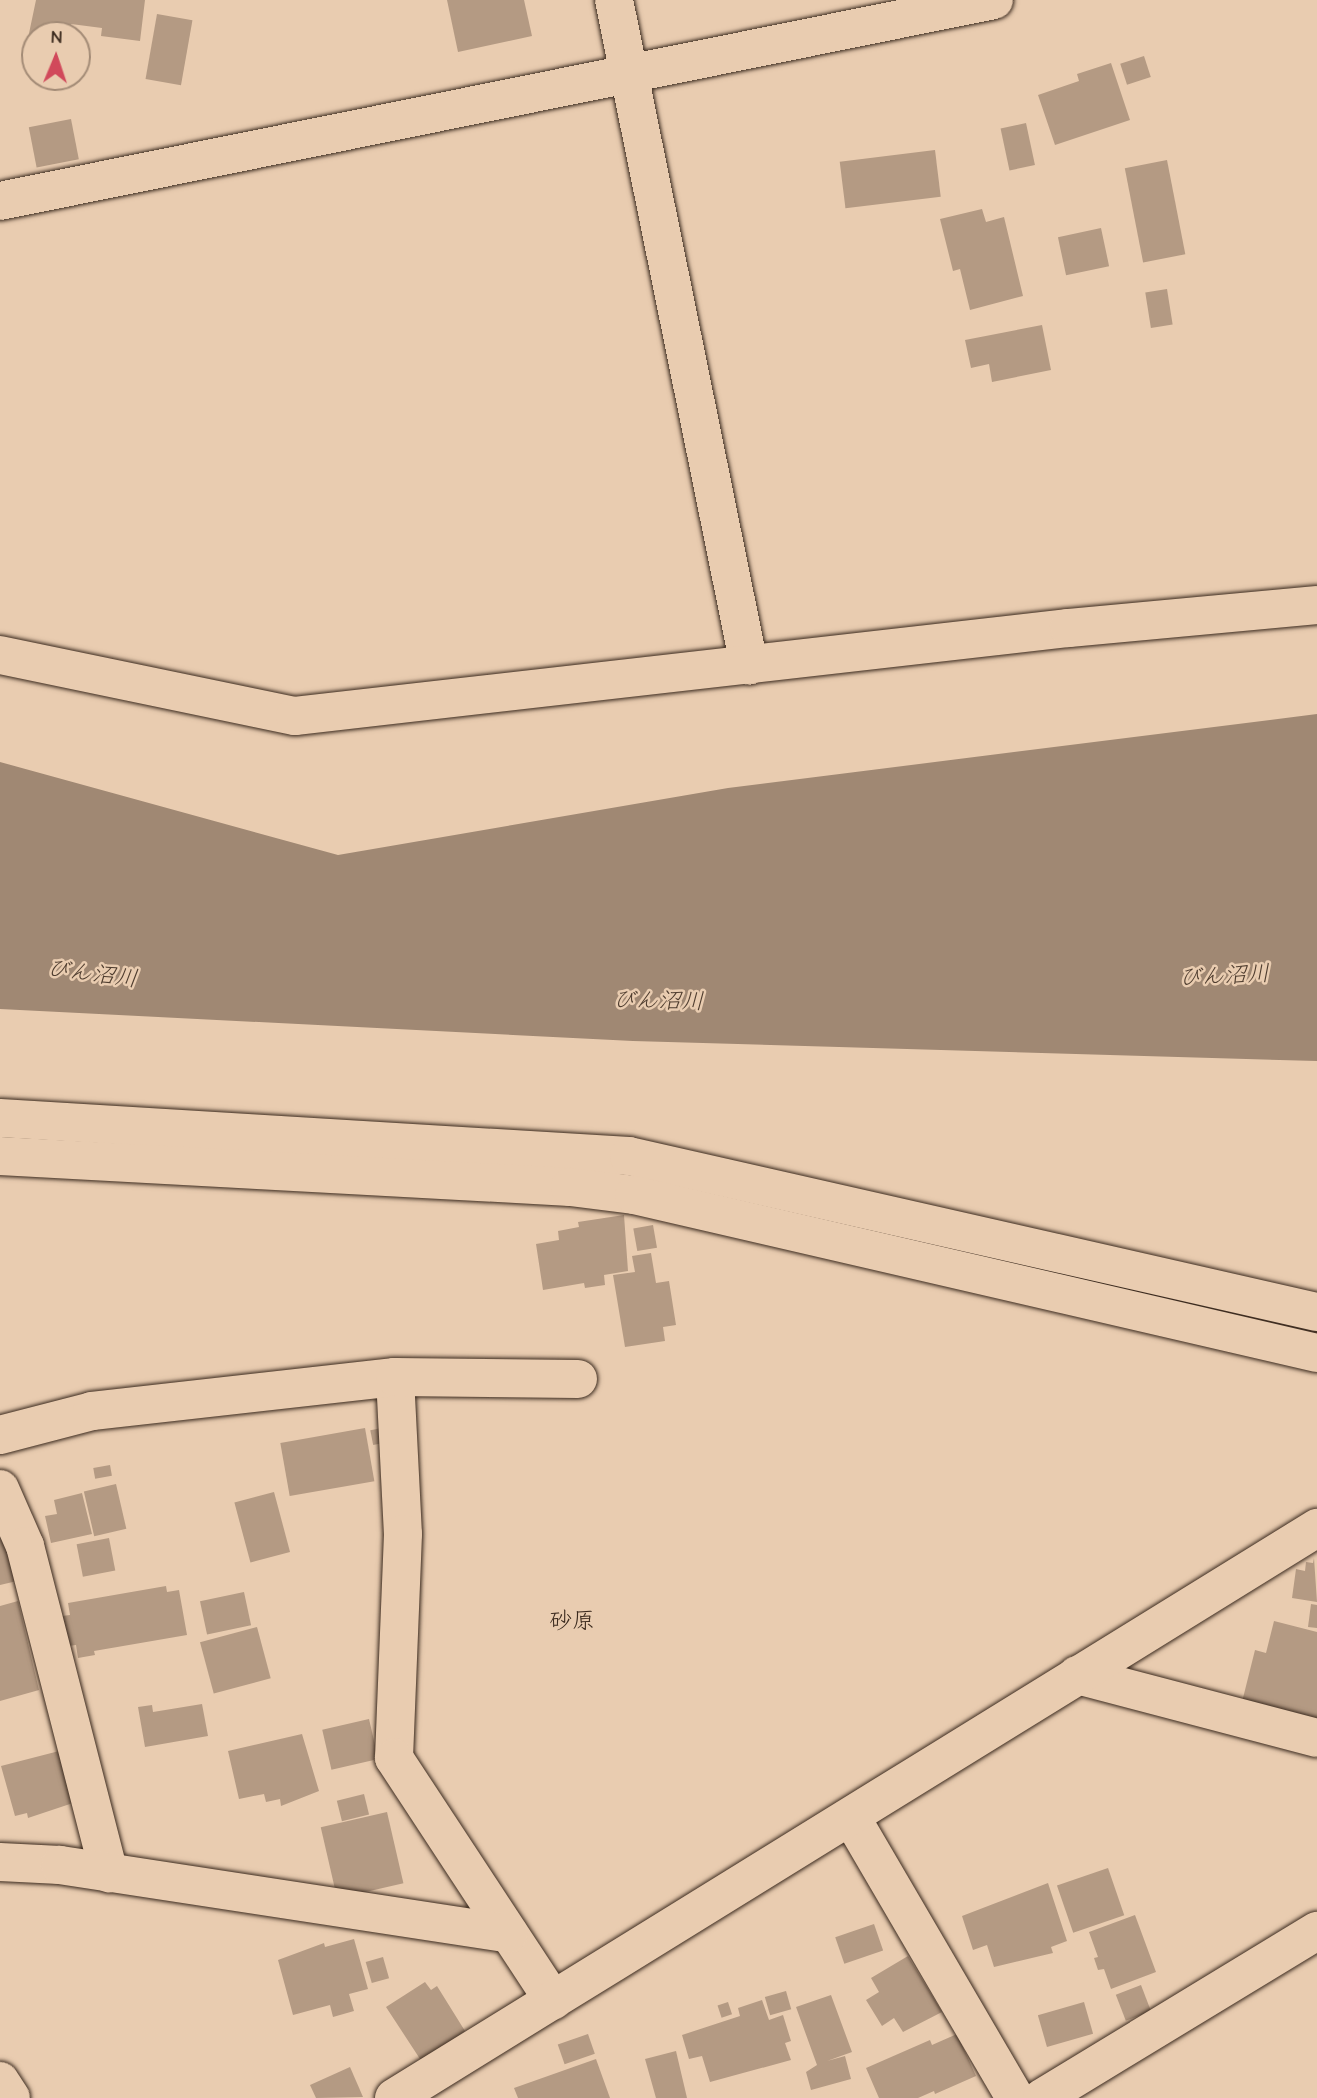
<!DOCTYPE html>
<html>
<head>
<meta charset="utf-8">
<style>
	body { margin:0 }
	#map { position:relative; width:1317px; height:2098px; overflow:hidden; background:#e9ccb0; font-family:"Comic Neue","Klee One",sans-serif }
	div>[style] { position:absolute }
	.water>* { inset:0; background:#a08873 }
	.building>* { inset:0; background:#b49a83; transform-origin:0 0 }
	.roads { filter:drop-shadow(0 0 2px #3b2a1e) drop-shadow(0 0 2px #3b2a1e) }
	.minor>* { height:38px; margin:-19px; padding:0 19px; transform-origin:19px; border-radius:19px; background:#e9ccb0 }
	span { translate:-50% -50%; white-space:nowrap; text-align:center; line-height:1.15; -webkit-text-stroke:5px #e9ccb0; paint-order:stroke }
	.water-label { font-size:23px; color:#4f3d2f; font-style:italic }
	.neighbourhood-label { font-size:23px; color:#3b2a1e }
	.north { position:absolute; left:21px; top:21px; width:70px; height:70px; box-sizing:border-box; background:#e9ccb0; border:2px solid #a38b76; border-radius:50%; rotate:2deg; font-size:19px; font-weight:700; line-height:28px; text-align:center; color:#3b2a1e }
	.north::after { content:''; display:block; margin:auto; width:24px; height:32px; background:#d1495b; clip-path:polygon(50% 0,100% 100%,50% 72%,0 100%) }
</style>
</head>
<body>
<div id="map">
	<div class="water">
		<i style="clip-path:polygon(1317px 714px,1317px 1061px,633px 1041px,0 1009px,0 762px,338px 855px,728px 788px)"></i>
	</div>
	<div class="building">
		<i style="clip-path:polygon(36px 0,145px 0,140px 41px,101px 36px,102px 28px,71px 24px,69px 35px,35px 35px,35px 64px,23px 62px)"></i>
		<i style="clip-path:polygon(447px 0,524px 0,532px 36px,458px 52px)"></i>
		<i style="left:157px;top:14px;width:36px;height:66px;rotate:10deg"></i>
		<i style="left:1144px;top:56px;width:22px;height:25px;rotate:72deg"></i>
		<i style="clip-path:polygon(1111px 63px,1130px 120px,1055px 145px,1038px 95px,1079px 81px,1077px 74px)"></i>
		<i style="left:71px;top:119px;width:41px;height:43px;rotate:79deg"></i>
		<i style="left:1026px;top:123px;width:43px;height:26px;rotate:78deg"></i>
		<i style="left:935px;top:150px;width:47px;height:96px;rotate:83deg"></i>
		<i style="left:1167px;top:160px;width:96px;height:43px;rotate:79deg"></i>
		<i style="clip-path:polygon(982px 209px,986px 222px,1004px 217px,1023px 296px,970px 310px,960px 269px,953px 271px,940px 219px)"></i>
		<i style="left:1101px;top:228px;width:39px;height:44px;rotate:78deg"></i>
		<i style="left:1167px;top:289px;width:36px;height:22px;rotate:81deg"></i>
		<i style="clip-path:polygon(1042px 325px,1051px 370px,992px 382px,989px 364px,971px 368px,965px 340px)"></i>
		<i style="clip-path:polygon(624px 1215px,628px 1271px,604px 1275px,605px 1285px,585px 1288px,584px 1283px,543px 1290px,536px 1244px,559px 1240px,558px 1231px,579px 1227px,578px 1222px)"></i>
		<i style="left:653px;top:1225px;width:23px;height:20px;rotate:80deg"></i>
		<i style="clip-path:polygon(651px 1253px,656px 1283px,669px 1281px,676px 1325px,663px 1327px,665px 1341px,625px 1347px,613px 1275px,635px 1272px,632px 1256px)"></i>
		<i style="left:387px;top:1427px;width:15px;height:17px;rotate:79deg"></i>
		<i style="left:365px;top:1428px;width:54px;height:86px;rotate:80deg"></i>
		<i style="left:110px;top:1465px;width:11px;height:17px;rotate:80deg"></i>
		<i style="left:116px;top:1484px;width:46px;height:33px;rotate:77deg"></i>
		<i style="left:274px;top:1492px;width:62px;height:41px;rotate:75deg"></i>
		<i style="clip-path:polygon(82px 1493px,92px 1534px,51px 1543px,45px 1516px,57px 1514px,54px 1500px)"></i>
		<i style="clip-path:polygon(4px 1534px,17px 1581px,0 1585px,0 1535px)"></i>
		<i style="left:109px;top:1538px;width:33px;height:33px;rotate:79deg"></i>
		<i style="clip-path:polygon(1314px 1558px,1317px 1602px,1292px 1598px,1296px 1569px,1305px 1571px,1306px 1562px,1313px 1563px)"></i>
		<i style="clip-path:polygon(166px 1586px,167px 1592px,179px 1590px,187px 1635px,94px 1651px,95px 1655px,78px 1658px,76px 1645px,68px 1646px,62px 1616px,70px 1615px,68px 1603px)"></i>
		<i style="left:244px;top:1592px;width:34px;height:45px;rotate:78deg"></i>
		<i style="clip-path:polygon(18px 1601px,39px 1690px,0 1701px,0 1606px)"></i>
		<i style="clip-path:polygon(1311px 1604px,1317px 1605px,1317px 1628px,1308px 1627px)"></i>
		<i style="clip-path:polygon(1274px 1621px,1317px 1632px,1317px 1720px,1242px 1702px,1255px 1650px,1266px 1653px)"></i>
		<i style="left:257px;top:1627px;width:53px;height:59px;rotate:75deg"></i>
		<i style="clip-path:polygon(202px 1704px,208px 1736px,145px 1747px,138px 1707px,152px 1705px,153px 1712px)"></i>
		<i style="left:369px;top:1719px;width:41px;height:48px;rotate:77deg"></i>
		<i style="clip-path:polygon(302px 1734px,319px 1791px,281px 1806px,280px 1799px,266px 1802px,264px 1794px,239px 1799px,228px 1751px)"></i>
		<i style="clip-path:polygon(63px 1750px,76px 1802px,28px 1818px,27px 1813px,15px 1816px,1px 1766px)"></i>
		<i style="left:364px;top:1794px;width:21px;height:28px;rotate:76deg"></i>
		<i style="left:387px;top:1812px;width:73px;height:68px;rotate:77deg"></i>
		<i style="left:1108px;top:1868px;width:50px;height:54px;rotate:71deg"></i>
		<i style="clip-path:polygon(1048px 1883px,1067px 1941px,1051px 1947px,1053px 1953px,994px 1967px,987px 1945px,973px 1950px,962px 1916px)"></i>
		<i style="clip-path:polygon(1135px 1915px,1156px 1972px,1111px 1989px,1104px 1969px,1098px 1970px,1094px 1958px,1098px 1957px,1089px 1932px)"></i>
		<i style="left:874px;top:1924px;width:28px;height:41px;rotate:71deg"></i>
		<i style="clip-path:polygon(354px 1939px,368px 1989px,349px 1994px,354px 2011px,333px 2017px,330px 2005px,293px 2015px,278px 1960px,324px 1943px,325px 1947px)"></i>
		<i style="clip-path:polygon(908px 1956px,942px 2012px,903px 2032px,894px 2018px,882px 2026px,866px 2000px,879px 1992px,871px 1978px)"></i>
		<i style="left:383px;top:1957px;width:22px;height:18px;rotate:74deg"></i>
		<i style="clip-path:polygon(425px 1982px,431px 1990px,437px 1986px,465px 2031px,422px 2062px,386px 2007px)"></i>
		<i style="left:1141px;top:1985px;width:28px;height:27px;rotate:69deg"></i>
		<i style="left:786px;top:1991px;width:19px;height:22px;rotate:74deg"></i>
		<i style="clip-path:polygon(831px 1995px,852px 2052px,827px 2061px,845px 2056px,851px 2079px,811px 2090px,806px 2072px,817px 2065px,796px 2007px)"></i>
		<i style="clip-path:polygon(762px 2000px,769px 2020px,783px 2015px,791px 2041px,785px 2043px,791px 2060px,710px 2082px,702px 2056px,689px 2059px,682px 2035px,740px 2016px,738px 2008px)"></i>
		<i style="left:728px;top:2002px;width:13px;height:11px;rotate:72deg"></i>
		<i style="left:1084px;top:2002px;width:33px;height:48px;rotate:74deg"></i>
		<i style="left:588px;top:2034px;width:21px;height:32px;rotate:71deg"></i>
		<i style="clip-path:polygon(957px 2034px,976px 2076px,935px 2094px,934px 2091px,918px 2098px,879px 2098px,866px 2068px,930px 2040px,932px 2045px)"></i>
		<i style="clip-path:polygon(676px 2051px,687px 2098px,656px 2098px,645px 2059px)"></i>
		<i style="clip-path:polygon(596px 2059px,610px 2098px,518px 2098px,514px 2088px)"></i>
		<i style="clip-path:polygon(350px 2067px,363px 2097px,316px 2098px,310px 2085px)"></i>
	</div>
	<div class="roads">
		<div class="minor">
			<i style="left:614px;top:0;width:679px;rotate:78.52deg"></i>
			<i style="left:0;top:201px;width:1014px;rotate:-11.43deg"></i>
			<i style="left:0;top:655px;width:301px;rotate:11.7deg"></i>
			<i style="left:295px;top:716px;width:779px;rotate:-6.49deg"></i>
			<i style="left:1069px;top:628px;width:249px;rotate:-5.3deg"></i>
			<i style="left:0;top:1118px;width:630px;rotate:3.46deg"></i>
			<i style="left:629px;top:1156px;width:705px;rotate:12.78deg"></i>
			<i style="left:0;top:1156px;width:571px;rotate:3.11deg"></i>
			<i style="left:570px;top:1187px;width:64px;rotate:7.1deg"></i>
			<i style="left:634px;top:1195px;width:701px;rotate:13.03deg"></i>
			<i style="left:395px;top:1377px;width:157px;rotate:87.1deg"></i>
			<i style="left:403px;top:1534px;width:224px;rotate:92.3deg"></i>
			<i style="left:394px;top:1758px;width:290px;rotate:56.7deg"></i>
			<i style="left:0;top:1435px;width:95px;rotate:-14.6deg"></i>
			<i style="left:92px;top:1411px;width:305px;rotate:-6.4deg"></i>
			<i style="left:395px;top:1377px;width:183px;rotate:0.6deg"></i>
			<i style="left:0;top:1489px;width:62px;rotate:66.3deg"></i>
			<i style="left:25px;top:1546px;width:338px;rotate:75.6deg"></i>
			<i style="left:1077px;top:1675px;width:248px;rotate:14.7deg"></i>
			<i style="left:851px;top:1817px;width:325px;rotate:59.7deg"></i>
			<i style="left:0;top:1862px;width:60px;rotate:2.9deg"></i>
			<i style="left:60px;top:1865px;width:454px;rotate:8.7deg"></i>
			<i style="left:0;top:2081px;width:20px;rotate:57deg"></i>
			<i style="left:394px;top:2098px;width:1085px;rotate:-31.7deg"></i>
			<i style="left:1042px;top:2098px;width:322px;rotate:-31.3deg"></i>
		</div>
	</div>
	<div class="water-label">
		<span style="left:92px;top:974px;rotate:7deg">びん沼川</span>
		<span style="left:1224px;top:976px;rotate:-3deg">びん沼川</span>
		<span style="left:658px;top:1001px;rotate:1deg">びん沼川</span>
	</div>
	<div class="neighbourhood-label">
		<span style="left:572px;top:1621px">砂原</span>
	</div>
	<div class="north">N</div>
</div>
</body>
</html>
